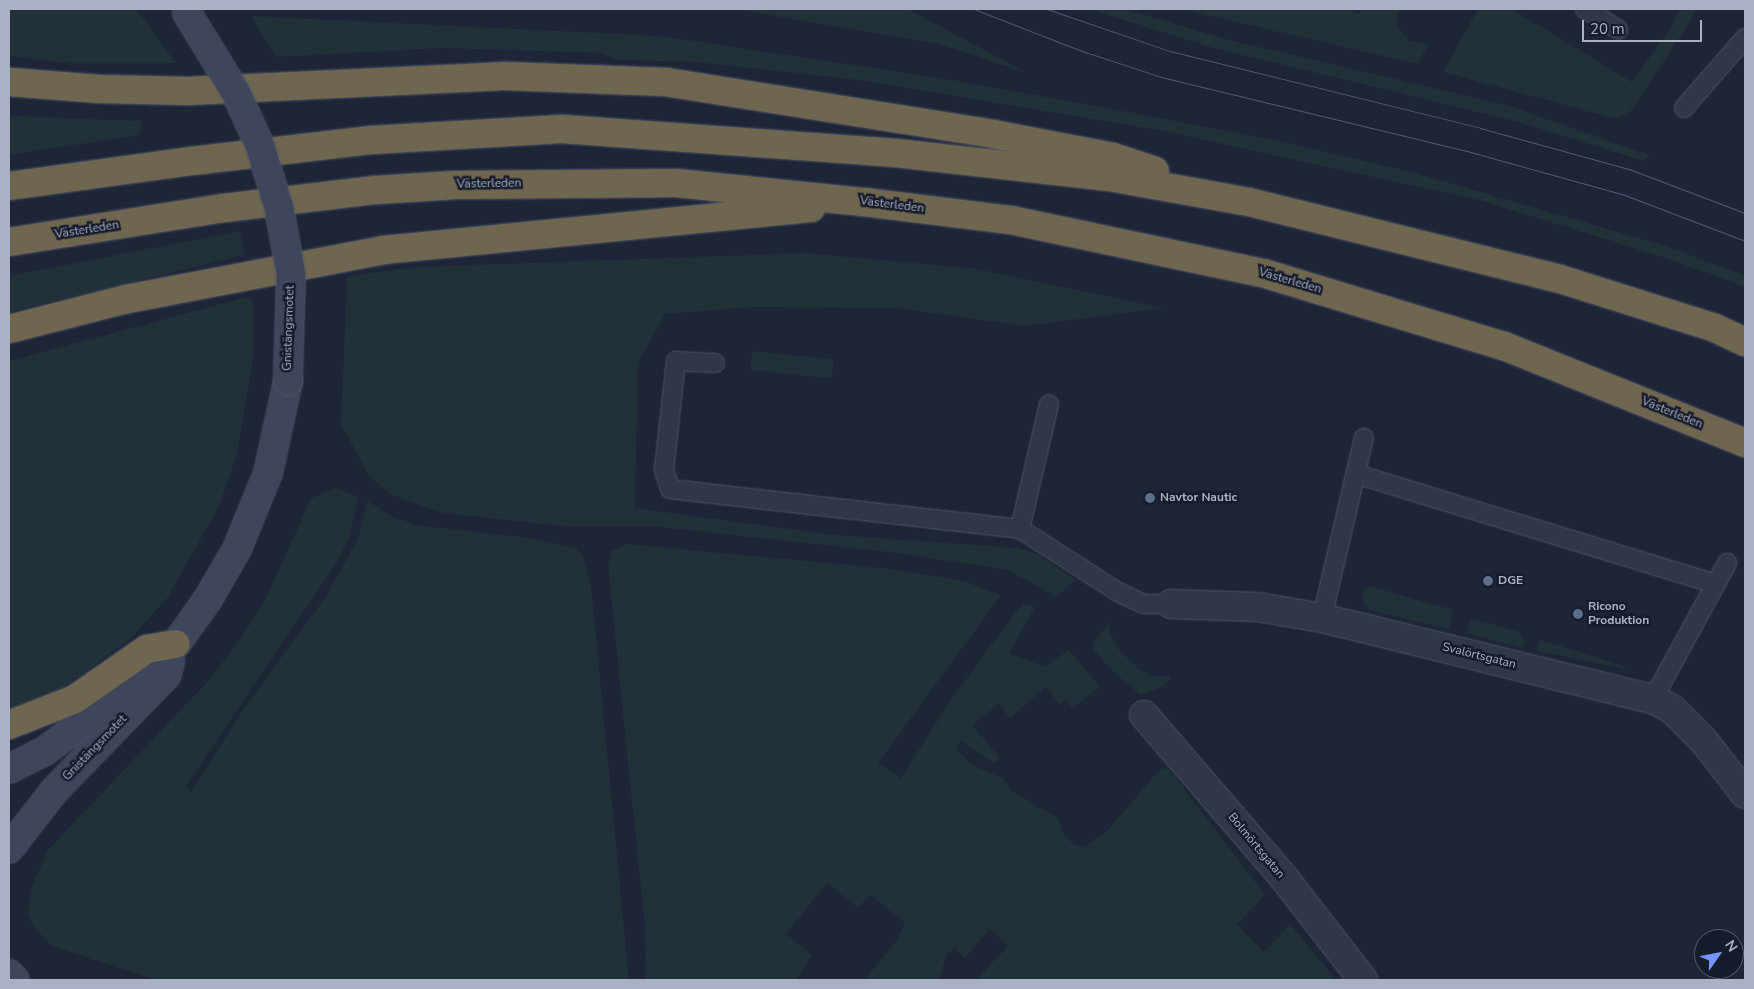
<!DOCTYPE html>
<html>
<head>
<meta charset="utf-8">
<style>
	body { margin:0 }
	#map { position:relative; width:1754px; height:989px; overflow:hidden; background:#1e2537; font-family:"Nunito Sans",sans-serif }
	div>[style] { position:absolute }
	.green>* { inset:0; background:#203138; transform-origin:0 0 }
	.roads { filter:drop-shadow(0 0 1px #4f5466) drop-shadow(0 0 1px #4f5466) }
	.lane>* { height:18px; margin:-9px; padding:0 9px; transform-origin:9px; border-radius:9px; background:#313747 }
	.street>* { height:28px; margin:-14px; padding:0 14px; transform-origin:14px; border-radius:14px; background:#313747 }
	.secondary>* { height:28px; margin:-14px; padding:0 14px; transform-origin:14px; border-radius:14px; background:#3f455b }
	.highway>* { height:28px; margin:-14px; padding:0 14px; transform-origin:14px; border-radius:14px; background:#6e664e }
	.tram>* { height:1px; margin:-0.5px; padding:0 0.5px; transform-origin:0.5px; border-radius:0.5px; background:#535a6f }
	.bridges { filter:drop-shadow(0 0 1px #4f5466) drop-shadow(0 0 1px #4f5466) }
	.secondary-bridge>* { height:28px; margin:-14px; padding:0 14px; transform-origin:14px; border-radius:14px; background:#3f455b }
	.dots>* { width:14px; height:14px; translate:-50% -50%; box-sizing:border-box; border:2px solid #171c2c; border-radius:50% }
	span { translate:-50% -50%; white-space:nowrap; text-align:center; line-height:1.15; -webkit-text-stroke:5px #171c2c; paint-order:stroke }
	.street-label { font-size:12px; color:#abb1c5 }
	.poi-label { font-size:12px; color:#abb1c5; font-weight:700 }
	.left { translate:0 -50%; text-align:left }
	.frame { position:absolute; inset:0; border:10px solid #abb1c5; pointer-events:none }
	.north { position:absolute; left:1694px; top:929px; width:50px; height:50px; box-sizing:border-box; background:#171c2c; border:1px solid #525869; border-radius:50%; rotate:57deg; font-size:14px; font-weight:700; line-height:20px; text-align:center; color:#abb1c5 }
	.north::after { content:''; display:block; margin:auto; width:18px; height:22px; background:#7696ff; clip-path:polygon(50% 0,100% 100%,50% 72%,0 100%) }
	.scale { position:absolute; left:1582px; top:20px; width:120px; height:22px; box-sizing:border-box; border:2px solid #abb1c5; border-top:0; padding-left:6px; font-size:15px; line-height:18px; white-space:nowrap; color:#abb1c5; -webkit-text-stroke:4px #171c2c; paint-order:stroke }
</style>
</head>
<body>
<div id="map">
	<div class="green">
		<i style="clip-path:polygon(9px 9px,136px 9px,176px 63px,67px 63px,9px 56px)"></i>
		<i style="clip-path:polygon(735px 9px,908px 9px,1027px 73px,938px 44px)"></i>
		<i style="clip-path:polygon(1088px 9px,1124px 9px,1229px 40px,1506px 105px,1650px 155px,1644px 161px,1518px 122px,1211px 47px)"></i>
		<i style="clip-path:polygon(1181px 9px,1348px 9px,1359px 14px,1361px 9px,1398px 9px,1398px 28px,1410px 41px,1429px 44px,1417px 64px)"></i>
		<i style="clip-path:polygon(1478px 9px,1511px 9px,1632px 82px,1674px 23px,1679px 9px,1698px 9px,1632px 110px,1617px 119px,1443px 72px)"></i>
		<i style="clip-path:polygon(251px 16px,661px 36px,940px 78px,1091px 105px,1275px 140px,1416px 173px,1659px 244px,1745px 275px,1745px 287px,1666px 258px,1483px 201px,1163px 131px,858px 80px,696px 62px,616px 60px,600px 53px,442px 48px,276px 57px)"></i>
		<i style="clip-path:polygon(9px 116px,142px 121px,140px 135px,9px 155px)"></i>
		<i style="clip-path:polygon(240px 231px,245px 255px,9px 312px,9px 276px)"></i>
		<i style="clip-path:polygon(805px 253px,977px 269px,1164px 308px,1024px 326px,898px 308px,753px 307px,665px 314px,638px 364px,635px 508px,834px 535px,1018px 548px,1038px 554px,1076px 580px,1056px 597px,1008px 570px,897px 553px,651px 526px,563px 526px,444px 513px,392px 495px,369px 476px,341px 424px,347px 276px,417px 267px)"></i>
		<i style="clip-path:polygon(247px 297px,253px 301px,253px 359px,237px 454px,218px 508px,168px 597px,132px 637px,83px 674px,47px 698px,9px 711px,9px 361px)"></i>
		<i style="left:752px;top:351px;width:82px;height:19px;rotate:6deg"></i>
		<i style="clip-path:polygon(335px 488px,359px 497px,349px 538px,337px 562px,186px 786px,191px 792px,243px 710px,327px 595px,358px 539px,367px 501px,391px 516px,415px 525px,531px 538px,576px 548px,584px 559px,591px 585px,629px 980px,156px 980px,52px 946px,33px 926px,28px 913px,32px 886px,48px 850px,210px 679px,242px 637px,266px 598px,311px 499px)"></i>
		<i style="clip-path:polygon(626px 544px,883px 568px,960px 580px,1001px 595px,878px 763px,901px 778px,950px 701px,1015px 613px,1024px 604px,1035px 607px,1009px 654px,1046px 666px,1069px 650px,1100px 687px,1072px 708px,1065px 699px,1060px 704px,1046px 687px,1010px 718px,999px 704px,972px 725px,1000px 758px,993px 763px,961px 741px,956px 747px,960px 753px,972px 765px,1004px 779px,1012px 791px,1059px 819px,1062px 831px,1074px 845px,1084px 847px,1108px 830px,1160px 769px,1169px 769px,1265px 895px,1237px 925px,1264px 952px,1290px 924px,1336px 980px,976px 980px,1008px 946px,990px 929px,965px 958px,955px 949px,947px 954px,938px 980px,865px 980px,897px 940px,905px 923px,871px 895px,858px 907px,827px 883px,786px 934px,812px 955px,797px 980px,646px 980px,645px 929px,608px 565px,612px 551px)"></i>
		<i style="clip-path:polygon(1369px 586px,1453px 610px,1449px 629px,1370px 610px,1361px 599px,1363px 591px)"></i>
		<i style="clip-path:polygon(1475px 619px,1520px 632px,1525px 642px,1522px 648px,1467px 633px,1470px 621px)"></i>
		<i style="clip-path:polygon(1111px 621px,1109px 631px,1118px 649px,1139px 669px,1153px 676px,1172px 676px,1164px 686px,1141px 695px,1112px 671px,1094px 650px,1093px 642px)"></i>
		<i style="clip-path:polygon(1540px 640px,1618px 664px,1630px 670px,1537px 651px)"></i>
	</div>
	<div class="roads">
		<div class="lane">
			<i style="left:1585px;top:9px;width:39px;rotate:32deg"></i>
			<i style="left:1684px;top:108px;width:93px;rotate:-48.9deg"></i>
			<i style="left:715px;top:363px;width:39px;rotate:-177deg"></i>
			<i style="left:676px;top:361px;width:110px;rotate:96.3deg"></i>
			<i style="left:664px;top:470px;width:20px;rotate:72deg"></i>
			<i style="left:670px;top:489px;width:352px;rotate:6.5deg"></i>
			<i style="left:1020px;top:529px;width:117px;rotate:32.7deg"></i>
			<i style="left:1118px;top:592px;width:29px;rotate:25deg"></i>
			<i style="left:1144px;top:604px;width:27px"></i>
			<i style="left:1356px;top:474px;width:375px;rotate:17deg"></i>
			<i style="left:1020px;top:529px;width:128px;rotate:-76.9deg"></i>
			<i style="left:1322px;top:618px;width:185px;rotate:-76.9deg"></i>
			<i style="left:1653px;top:699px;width:155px;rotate:-61.4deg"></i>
		</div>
		<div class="street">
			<i style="left:1171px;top:604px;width:87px;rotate:2deg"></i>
			<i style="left:1258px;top:607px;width:65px;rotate:9.8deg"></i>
			<i style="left:1322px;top:618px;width:341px;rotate:13.8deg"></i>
			<i style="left:1653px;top:699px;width:21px;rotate:28deg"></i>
			<i style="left:1672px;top:709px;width:45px;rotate:45deg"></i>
			<i style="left:1704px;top:741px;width:67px;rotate:52.3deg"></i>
			<i style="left:1144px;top:715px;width:215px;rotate:49.3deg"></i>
			<i style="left:1284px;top:878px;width:129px;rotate:52.2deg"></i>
		</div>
		<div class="secondary">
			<i style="left:9px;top:769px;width:40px;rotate:-26.6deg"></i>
			<i style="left:45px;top:751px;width:71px;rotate:-37deg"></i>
			<i style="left:102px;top:708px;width:98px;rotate:-40.9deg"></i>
			<i style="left:176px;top:644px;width:55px;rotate:-54.6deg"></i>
			<i style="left:208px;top:599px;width:58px;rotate:-59.9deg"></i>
			<i style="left:237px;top:549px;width:82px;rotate:-67.8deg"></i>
			<i style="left:268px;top:473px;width:94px;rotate:-77.7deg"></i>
			<i style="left:9px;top:849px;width:73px;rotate:-52.2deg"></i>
			<i style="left:54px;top:791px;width:161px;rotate:-45.8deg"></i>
			<i style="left:166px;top:676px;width:14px;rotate:-73deg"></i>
			<i style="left:9px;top:974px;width:8px;rotate:45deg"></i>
		</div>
		<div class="highway">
			<i style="left:9px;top:82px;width:91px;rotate:4.4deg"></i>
			<i style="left:100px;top:89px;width:88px;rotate:1.3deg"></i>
			<i style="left:188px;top:91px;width:316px;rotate:-2.7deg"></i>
			<i style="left:504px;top:76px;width:162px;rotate:2.1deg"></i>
			<i style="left:666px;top:82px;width:331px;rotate:9deg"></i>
			<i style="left:993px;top:134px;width:122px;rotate:10.9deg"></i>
			<i style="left:1113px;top:157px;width:44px;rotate:18.4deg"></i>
			<i style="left:9px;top:186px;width:185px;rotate:-7.8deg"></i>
			<i style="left:192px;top:161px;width:181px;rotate:-6.7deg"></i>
			<i style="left:372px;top:140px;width:190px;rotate:-3.3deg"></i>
			<i style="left:562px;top:129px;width:335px;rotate:4.1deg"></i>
			<i style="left:896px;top:153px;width:215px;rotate:6.4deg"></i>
			<i style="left:1110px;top:177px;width:141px;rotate:10.2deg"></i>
			<i style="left:1249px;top:202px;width:320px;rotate:13.9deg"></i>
			<i style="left:1560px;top:279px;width:163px;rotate:17.5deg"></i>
			<i style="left:1715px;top:328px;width:33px;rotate:25deg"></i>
			<i style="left:9px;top:242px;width:218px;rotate:-9deg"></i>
			<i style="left:224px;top:208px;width:153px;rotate:-6.8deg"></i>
			<i style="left:376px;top:190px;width:80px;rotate:-3.6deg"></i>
			<i style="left:456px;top:185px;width:220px;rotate:-0.5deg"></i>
			<i style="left:676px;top:183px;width:189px;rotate:5.8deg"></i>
			<i style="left:864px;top:202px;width:148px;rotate:7deg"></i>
			<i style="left:1011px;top:220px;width:258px;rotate:11.9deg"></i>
			<i style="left:1263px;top:273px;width:252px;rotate:16.9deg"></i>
			<i style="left:1504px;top:346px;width:260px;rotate:21.9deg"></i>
			<i style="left:9px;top:329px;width:122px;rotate:-14.3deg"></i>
			<i style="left:127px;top:299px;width:261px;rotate:-10.8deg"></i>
			<i style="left:383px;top:250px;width:430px;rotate:-5.6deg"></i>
			<i style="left:9px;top:725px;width:71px;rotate:-21.5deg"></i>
			<i style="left:75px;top:699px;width:88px;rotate:-34.8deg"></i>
			<i style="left:147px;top:649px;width:29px;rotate:-10deg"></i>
		</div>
	</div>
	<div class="tram">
		<i style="left:974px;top:9px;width:113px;rotate:21.3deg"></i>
		<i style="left:1079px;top:50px;width:86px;rotate:18.2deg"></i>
		<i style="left:1161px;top:77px;width:322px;rotate:13.6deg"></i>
		<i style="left:1474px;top:153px;width:154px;rotate:15.5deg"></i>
		<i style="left:1622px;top:194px;width:132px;rotate:20.9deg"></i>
		<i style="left:1047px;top:9px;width:130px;rotate:18.9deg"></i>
		<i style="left:1170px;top:51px;width:319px;rotate:13.9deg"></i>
		<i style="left:1480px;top:128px;width:155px;rotate:15.4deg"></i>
		<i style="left:1629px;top:169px;width:124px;rotate:20.8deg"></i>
	</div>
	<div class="bridges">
		<div class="secondary-bridge">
			<i style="left:187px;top:13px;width:94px;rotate:58.5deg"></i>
			<i style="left:236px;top:93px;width:58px;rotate:65.6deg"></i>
			<i style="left:260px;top:146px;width:65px;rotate:73deg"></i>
			<i style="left:279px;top:208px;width:67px;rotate:79.7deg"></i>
			<i style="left:291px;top:274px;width:107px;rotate:91.6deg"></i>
		</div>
	</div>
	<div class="dots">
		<i style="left:1150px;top:498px;background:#5c6f8a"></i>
		<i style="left:1488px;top:581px;background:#5c6f8a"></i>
		<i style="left:1578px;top:614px;background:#5c6f8a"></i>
	</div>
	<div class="street-label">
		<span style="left:489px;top:184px;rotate:-1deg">Västerleden</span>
		<span style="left:892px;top:205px;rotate:7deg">Västerleden</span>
		<span style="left:87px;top:230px;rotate:-9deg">Västerleden</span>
		<span style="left:1290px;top:281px;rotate:16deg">Västerleden</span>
		<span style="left:289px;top:328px;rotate:-88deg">Gnistängsmotet</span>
		<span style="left:1672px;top:413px;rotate:22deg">Västerleden</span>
		<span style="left:1479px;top:656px;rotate:14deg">Svalörtsgatan</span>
		<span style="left:95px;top:748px;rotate:-46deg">Gnistängsmotet</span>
		<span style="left:1256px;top:846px;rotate:50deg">Bolmörtsgatan</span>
	</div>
	<div class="poi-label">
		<span class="left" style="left:1160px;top:498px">Navtor Nautic</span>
		<span class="left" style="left:1498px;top:581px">DGE</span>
		<span class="left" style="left:1588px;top:614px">Ricono<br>Produktion</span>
	</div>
	<div class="frame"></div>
	<div class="north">N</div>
	<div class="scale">20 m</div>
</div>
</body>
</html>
